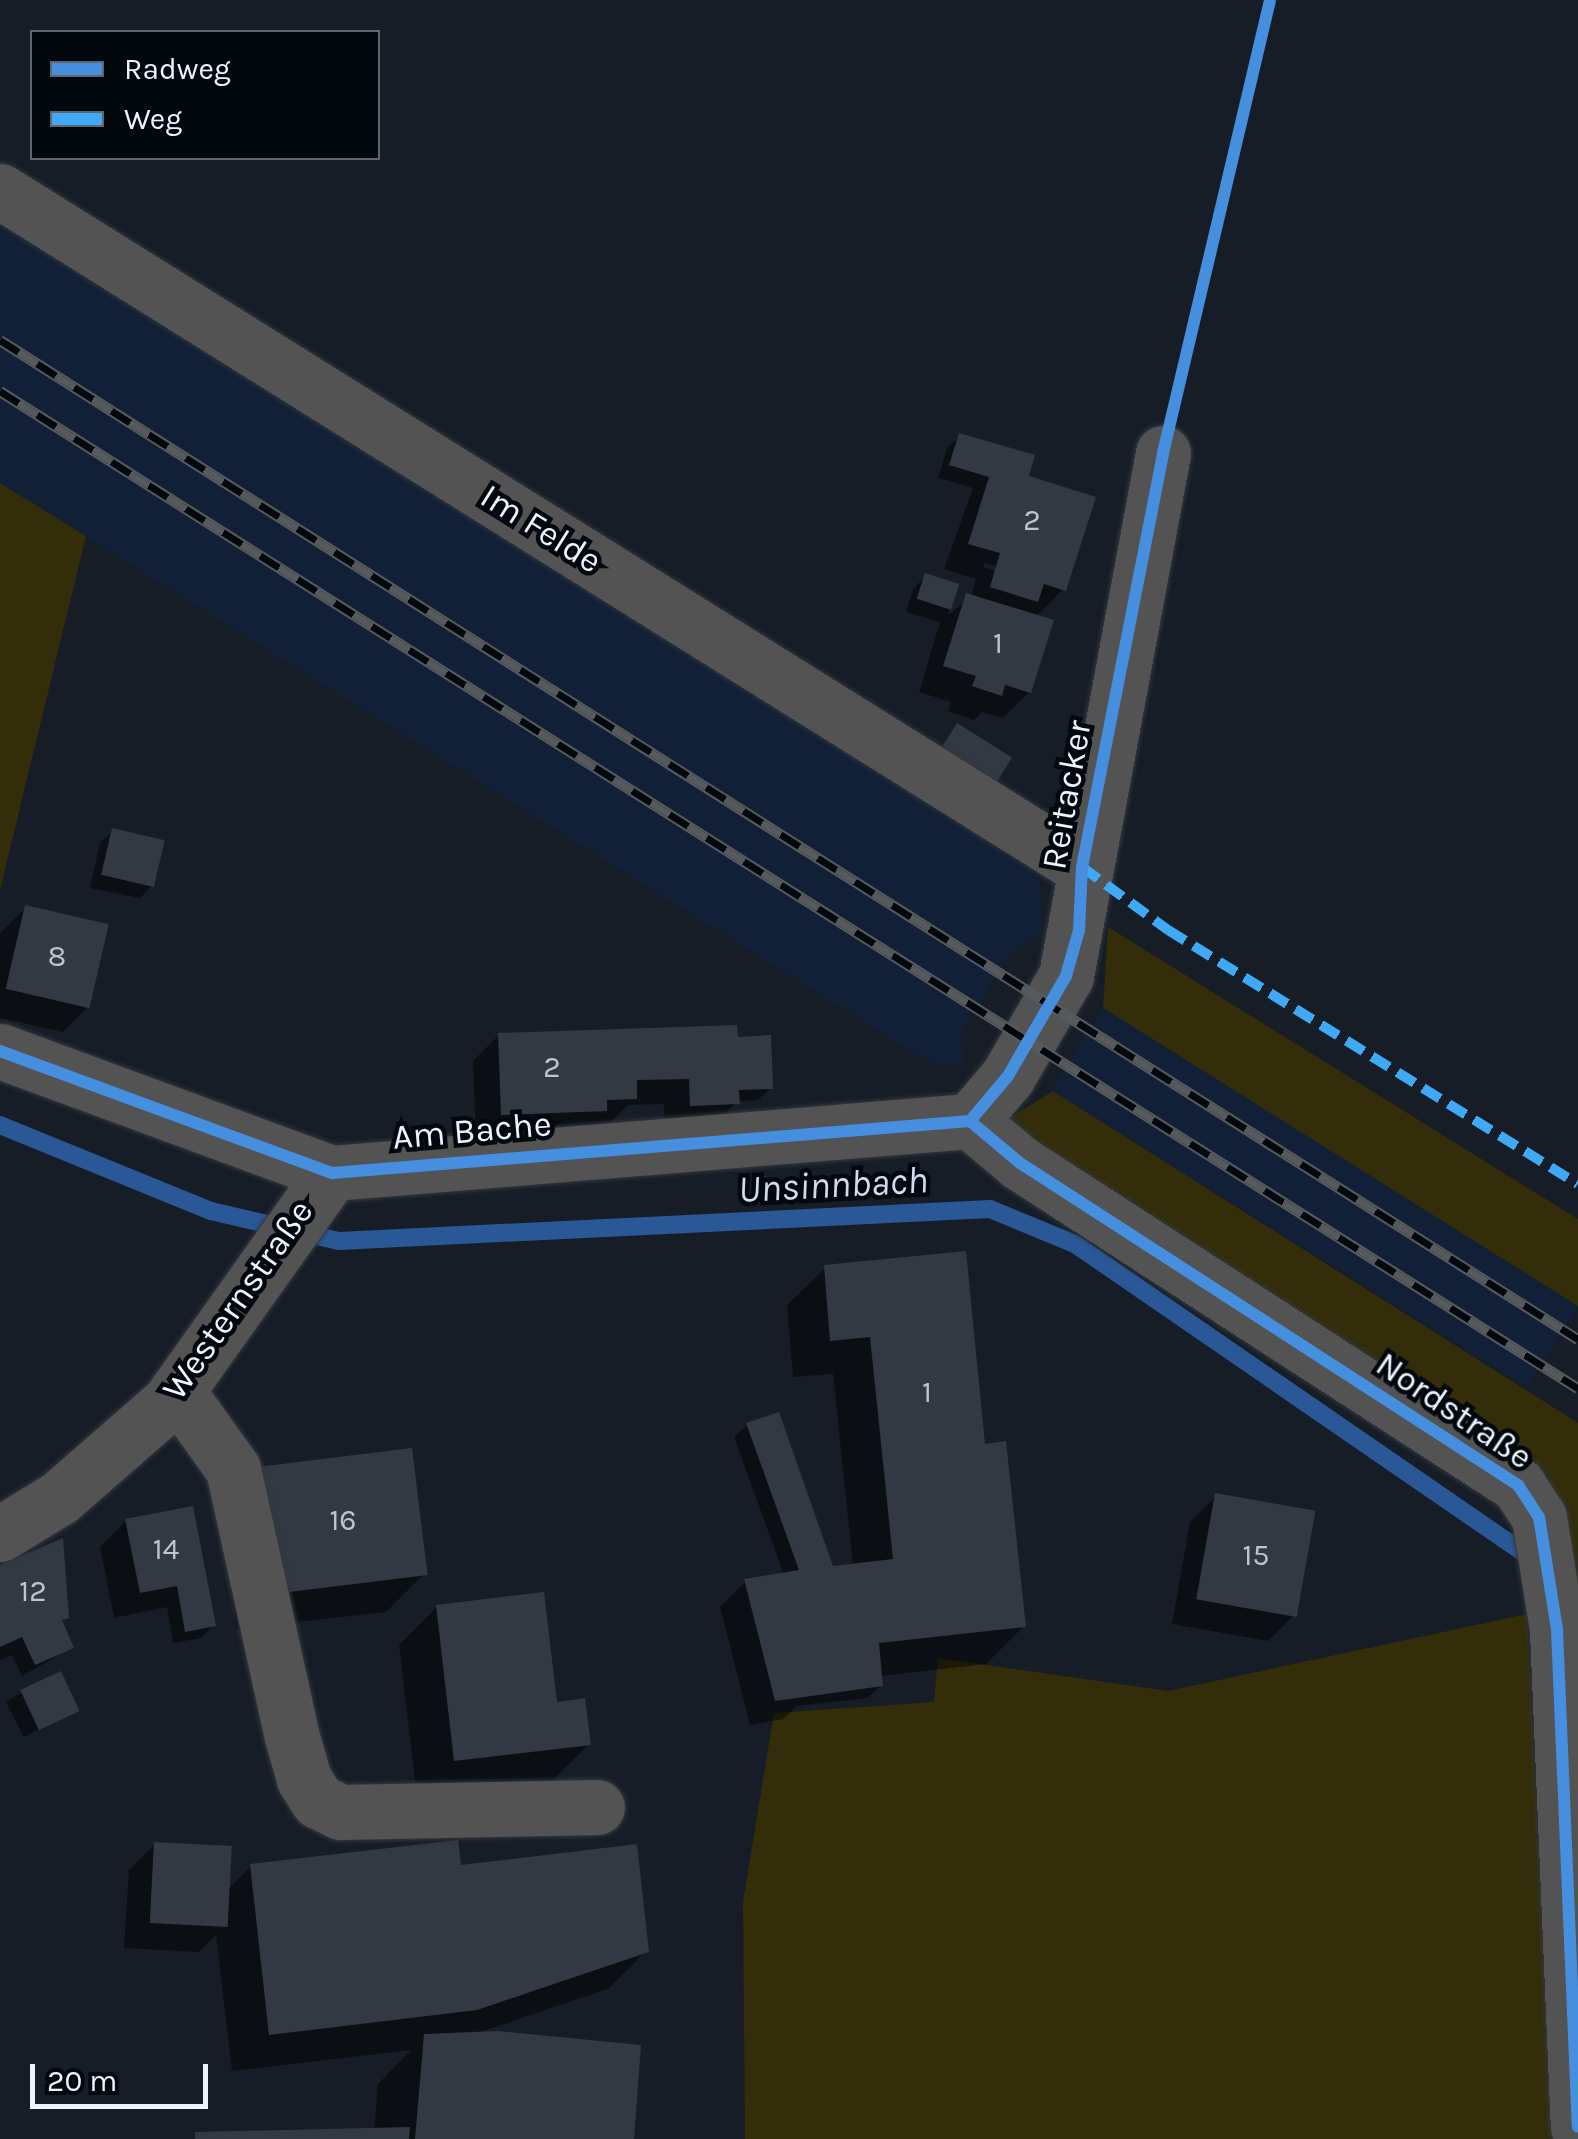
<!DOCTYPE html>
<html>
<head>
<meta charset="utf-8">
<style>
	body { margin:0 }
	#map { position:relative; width:1578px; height:2139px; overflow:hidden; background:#161d27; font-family:Karla,sans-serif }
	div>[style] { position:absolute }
	.built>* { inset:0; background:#112037; transform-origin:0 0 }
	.green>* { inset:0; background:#342d09 }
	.shadow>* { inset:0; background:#0007; transform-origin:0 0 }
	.stream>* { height:18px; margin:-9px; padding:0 9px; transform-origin:9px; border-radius:9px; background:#2a5897 }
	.building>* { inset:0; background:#333942; transform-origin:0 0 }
	.roads { filter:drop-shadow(0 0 2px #31383f) drop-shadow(0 0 2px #31383f) }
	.minor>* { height:55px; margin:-27.5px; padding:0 27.5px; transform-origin:27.5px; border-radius:27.5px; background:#525352 }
	.rail>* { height:11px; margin-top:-5.5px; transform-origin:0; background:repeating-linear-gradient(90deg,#03070e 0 22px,#575a5d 0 44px); box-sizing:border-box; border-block:2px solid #575a5d }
	.quiet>* { height:10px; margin-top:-5px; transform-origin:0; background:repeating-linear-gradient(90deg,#3fa9f5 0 20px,transparent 0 30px) }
	.cycleway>* { height:12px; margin:-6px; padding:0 6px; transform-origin:6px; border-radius:6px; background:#468fdf }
	span { translate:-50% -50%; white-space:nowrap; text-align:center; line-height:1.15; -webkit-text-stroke:9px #03070e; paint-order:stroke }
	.number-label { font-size:30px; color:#bec5d0 }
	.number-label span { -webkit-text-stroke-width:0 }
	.street-label { font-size:35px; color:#ecf4ff }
	.water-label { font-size:38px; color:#cedcef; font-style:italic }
	.legend { position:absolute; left:30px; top:30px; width:350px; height:130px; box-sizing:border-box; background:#03070e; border:2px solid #60666e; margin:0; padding:12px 18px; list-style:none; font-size:30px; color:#ecf4ff }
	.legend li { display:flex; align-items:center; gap:20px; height:50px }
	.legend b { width:50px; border:2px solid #60666e }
	.scale { position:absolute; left:30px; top:2064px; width:178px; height:45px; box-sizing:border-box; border:5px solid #ecf4ff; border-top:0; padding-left:12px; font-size:30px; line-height:35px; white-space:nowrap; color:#ecf4ff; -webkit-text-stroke:8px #03070e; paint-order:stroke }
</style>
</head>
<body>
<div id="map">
	<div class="built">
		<i style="clip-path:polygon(0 216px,1039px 875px,1042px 934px,1010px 952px,960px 1034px,964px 1065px,929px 1062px,0 483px)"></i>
		<i style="left:1103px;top:1008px;width:561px;height:97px;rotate:32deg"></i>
	</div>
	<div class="green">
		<i style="clip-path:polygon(0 483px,86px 536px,0 890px)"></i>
		<i style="clip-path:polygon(1108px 927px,1578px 1219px,1578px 1306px,1103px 1008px)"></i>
		<i style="clip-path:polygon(1053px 1091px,1578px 1423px,1578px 1593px,1548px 1477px,1043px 1151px,1010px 1118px)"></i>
		<i style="clip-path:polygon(1527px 1614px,1552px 2139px,745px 2139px,743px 1902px,774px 1713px,934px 1702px,938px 1658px,1168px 1691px)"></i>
	</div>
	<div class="shadow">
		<i style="clip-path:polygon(evenodd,960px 436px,1026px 477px,1063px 589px,1036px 617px,1029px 692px,1003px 718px,982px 712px,974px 720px,948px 711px,951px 702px,919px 692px,940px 622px,906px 612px,913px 589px,926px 576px,956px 586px,948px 615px,971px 597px,976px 579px,944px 569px,973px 488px,938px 478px,947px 448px,960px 436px,985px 563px,1012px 571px,1011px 576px,983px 567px,985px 563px)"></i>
		<i style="clip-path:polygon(113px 831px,152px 886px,140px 898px,90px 888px,100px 843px)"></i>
		<i style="clip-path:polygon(26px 908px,89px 1006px,63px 1032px,0 1018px,0 933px)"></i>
		<i style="clip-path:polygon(499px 1035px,735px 1043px,771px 1088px,758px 1100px,737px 1101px,711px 1129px,665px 1131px,664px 1104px,628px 1105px,609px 1124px,476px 1140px,473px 1061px)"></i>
		<i style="clip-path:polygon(825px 1268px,982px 1447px,1023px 1627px,986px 1664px,880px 1676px,881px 1685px,868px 1698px,797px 1706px,783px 1719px,750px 1725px,720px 1607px,746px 1581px,784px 1575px,734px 1437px,747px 1425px,831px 1569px,853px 1566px,833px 1374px,793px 1377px,787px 1305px)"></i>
		<i style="clip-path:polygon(1216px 1496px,1294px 1615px,1268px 1641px,1172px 1624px,1190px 1522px)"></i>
		<i style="clip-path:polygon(222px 1506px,424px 1574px,386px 1612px,236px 1629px)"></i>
		<i style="clip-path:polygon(126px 1521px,213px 1625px,201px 1638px,173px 1643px,167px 1607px,114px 1618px,100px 1547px)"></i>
		<i style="clip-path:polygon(60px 1542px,66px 1617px,60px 1623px,71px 1648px,22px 1676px,12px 1655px,0 1660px,0 1565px)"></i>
		<i style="clip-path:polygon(437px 1607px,555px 1705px,589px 1744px,551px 1782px,417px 1797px,399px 1645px)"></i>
		<i style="left:59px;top:1674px;width:40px;height:60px;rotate:63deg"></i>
		<i style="clip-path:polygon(155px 1844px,227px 1890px,251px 1866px,458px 1868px,646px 1951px,608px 1989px,480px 2032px,631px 2139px,192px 2139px,374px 2131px,378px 2084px,411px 2050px,232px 2071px,216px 1935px,199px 1952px,124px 1948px,129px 1870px)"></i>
	</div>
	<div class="stream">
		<i style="left:0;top:1125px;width:228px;rotate:22.2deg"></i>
		<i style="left:211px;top:1211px;width:131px;rotate:13.2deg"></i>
		<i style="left:339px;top:1241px;width:652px;rotate:-2.81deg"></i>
		<i style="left:990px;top:1209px;width:92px;rotate:22.4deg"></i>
		<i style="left:1075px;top:1244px;width:561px;rotate:34.54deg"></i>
	</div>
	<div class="building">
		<i style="clip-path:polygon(959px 433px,1035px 455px,1029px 476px,1096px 497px,1066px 591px,1044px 584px,1038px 602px,990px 587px,1000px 553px,968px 544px,989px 477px,949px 465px)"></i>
		<i style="left:925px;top:573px;width:36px;height:27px;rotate:18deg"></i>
		<i style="clip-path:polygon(966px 593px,1054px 620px,1031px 693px,1005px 685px,1002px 696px,972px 686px,976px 676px,943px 666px)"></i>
		<i style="left:957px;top:723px;width:65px;height:32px;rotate:32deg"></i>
		<i style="left:112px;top:828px;width:54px;height:48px;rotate:13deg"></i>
		<i style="left:25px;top:905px;width:86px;height:86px;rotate:13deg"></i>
		<i style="clip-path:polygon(737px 1025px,738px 1037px,771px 1035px,773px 1089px,739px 1090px,740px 1104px,690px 1106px,689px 1079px,637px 1080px,637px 1099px,607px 1100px,607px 1111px,501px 1115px,498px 1033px)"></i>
		<i style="clip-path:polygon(966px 1251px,985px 1444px,1006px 1441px,1026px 1627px,879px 1643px,883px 1686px,775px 1701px,744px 1579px,799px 1570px,746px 1423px,779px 1412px,833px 1566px,893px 1559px,870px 1337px,830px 1341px,824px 1265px)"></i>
		<i style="left:412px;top:1448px;width:128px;height:154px;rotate:83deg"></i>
		<i style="left:1215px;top:1493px;width:102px;height:108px;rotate:10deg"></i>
		<i style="clip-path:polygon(193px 1506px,216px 1626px,185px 1632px,177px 1586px,140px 1593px,125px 1519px)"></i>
		<i style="clip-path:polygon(63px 1538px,69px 1618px,62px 1620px,74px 1648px,35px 1665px,22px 1637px,0 1647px,0 1565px)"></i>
		<i style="clip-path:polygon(544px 1592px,557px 1702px,585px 1698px,591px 1745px,454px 1761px,436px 1605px)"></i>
		<i style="left:61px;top:1671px;width:44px;height:45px;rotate:65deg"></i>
		<i style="clip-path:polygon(458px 1840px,461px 1865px,637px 1844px,649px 1952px,477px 2010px,269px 2035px,250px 1864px)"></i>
		<i style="left:154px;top:1842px;width:78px;height:81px;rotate:3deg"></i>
		<i style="clip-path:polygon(497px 2031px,641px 2045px,634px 2139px,415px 2139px,424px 2034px)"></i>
		<i style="clip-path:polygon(410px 2127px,409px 2139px,195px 2139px,195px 2132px)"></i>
	</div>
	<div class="roads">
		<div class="minor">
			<i style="left:0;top:191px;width:1276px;rotate:32deg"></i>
			<i style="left:0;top:1051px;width:354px;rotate:20.2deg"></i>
			<i style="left:332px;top:1173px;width:640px;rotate:-4.66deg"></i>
			<i style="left:970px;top:1121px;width:65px;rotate:40deg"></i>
			<i style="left:1020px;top:1163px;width:593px;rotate:32.89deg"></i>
			<i style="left:1518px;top:1485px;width:38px;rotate:57deg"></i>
			<i style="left:1539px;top:1517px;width:114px;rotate:80.9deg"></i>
			<i style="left:1557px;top:1630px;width:497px;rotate:87.6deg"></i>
			<i style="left:970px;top:1121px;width:59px;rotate:-49.8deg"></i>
			<i style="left:1008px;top:1076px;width:116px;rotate:-59.9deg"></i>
			<i style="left:1066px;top:976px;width:532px;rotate:-79.49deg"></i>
			<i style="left:177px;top:1391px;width:96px;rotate:54.3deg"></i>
			<i style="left:233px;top:1469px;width:274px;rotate:77.6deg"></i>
			<i style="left:292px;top:1737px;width:44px;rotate:74.1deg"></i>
			<i style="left:304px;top:1779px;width:26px;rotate:58deg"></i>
			<i style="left:318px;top:1801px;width:25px;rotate:26deg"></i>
			<i style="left:341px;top:1812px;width:256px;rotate:-1.1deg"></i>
			<i style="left:0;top:1534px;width:69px;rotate:-31.4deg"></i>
			<i style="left:59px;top:1498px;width:146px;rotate:-41.1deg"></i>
			<i style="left:169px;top:1402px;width:281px;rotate:-54.6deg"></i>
		</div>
	</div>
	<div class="rail">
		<i style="left:0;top:340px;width:1868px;rotate:32.34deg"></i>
		<i style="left:0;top:391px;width:1867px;rotate:32.29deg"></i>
	</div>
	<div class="quiet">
		<i style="left:1082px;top:867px;width:107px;rotate:36.2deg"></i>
		<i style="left:1168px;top:930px;width:482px;rotate:31.8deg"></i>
	</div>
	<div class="cycleway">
		<i style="left:0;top:1051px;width:354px;rotate:20.2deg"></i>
		<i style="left:332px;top:1173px;width:640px;rotate:-4.66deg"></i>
		<i style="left:970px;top:1121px;width:65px;rotate:40deg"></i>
		<i style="left:1020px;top:1163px;width:593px;rotate:32.89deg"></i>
		<i style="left:1518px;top:1485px;width:38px;rotate:57deg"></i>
		<i style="left:1539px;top:1517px;width:114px;rotate:80.9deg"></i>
		<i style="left:1557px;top:1630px;width:497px;rotate:87.6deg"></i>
		<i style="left:970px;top:1121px;width:59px;rotate:-49.8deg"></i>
		<i style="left:1008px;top:1076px;width:116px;rotate:-59.9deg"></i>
		<i style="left:1066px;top:976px;width:48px;rotate:-74.2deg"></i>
		<i style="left:1079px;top:930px;width:63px;rotate:-87.3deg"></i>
		<i style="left:1082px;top:867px;width:422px;rotate:-78.9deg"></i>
		<i style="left:1163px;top:453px;width:465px;rotate:-76.7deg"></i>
	</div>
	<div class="number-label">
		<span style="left:1032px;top:520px">2</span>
		<span style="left:998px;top:643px">1</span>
		<span style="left:57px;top:956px">8</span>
		<span style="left:552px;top:1067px">2</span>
		<span style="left:927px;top:1392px">1</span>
		<span style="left:343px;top:1520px">16</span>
		<span style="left:166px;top:1549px">14</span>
		<span style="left:1256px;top:1555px">15</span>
		<span style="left:33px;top:1591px">12</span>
	</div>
	<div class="street-label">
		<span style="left:541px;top:529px;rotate:32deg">Im Felde</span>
		<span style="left:1067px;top:795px;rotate:-80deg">Reitacker</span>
		<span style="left:472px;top:1131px;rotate:-5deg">Am Bache</span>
		<span style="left:238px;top:1300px;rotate:-55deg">Westernstraße</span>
		<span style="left:1454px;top:1411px;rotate:34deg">Nordstraße</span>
	</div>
	<div class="water-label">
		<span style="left:833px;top:1185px;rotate:-3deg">Unsinnbach</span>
	</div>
	<ul class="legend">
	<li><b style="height:12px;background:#468fdf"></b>Radweg</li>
	<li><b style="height:12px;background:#3fa9f5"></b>Weg</li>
	</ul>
	<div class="scale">20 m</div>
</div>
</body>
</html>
